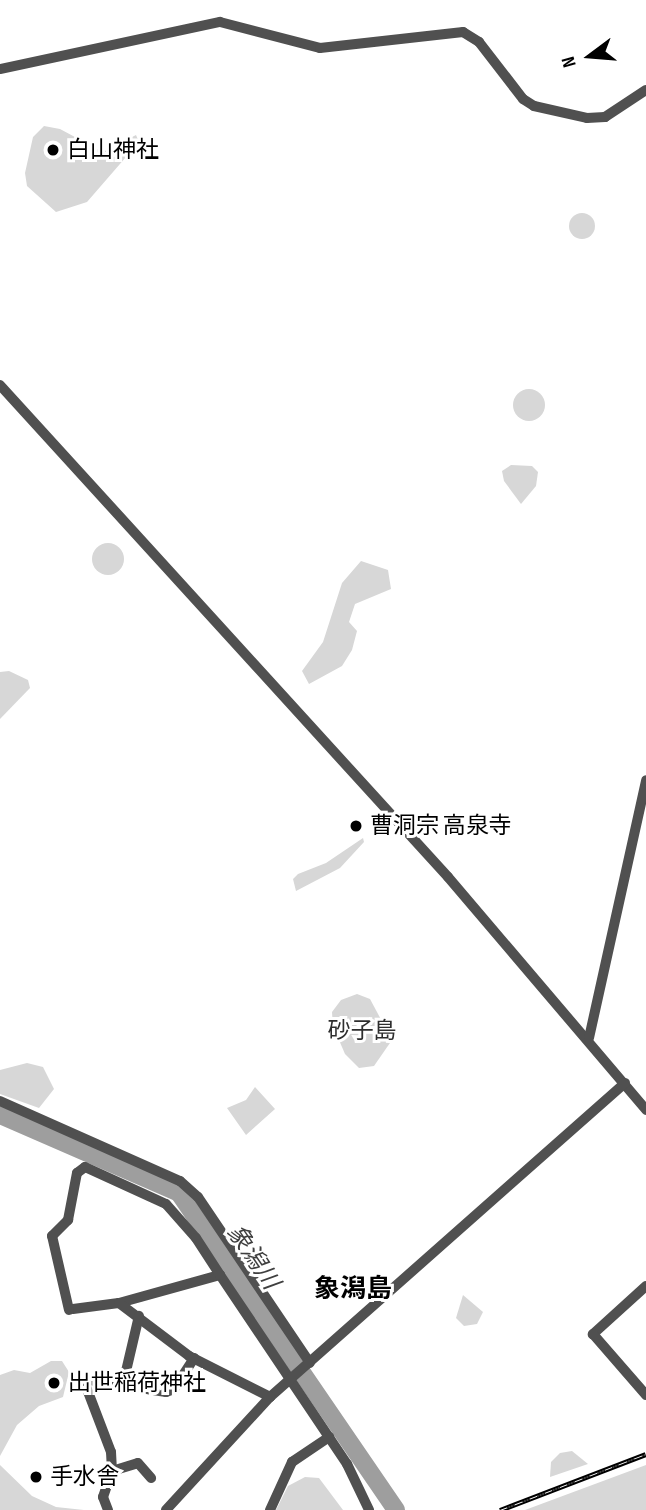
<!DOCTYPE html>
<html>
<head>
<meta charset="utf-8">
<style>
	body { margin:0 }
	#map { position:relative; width:646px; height:1510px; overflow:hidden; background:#fff; font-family:"Sofia Sans Condensed","Noto Sans JP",sans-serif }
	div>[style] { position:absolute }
	.green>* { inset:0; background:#d7d7d7 }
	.round { border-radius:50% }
	.river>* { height:18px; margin:-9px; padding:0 9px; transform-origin:9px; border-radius:9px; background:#9e9e9e }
	.minor>* { height:10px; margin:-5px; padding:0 5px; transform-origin:5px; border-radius:5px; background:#505050 }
	.rail>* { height:5px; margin-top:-2.5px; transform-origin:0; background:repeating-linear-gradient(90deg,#fff 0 8px,#000 0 16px); box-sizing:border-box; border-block:2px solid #000 }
	.dots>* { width:19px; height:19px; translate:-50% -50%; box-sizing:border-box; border:4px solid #fff; border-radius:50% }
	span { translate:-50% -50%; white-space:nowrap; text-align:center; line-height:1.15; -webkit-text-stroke:6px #fff; paint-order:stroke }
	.poi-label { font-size:23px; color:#000 }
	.left { translate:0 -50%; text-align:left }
	.park-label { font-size:23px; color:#2e2e2e }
	.water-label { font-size:24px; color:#3f3f3f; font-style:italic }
	.quarter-label { font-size:26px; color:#000; font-weight:700 }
	.north { position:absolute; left:555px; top:21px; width:70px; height:70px; -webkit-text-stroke:5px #fff; paint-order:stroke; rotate:254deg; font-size:19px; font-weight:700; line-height:28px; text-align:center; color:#000 }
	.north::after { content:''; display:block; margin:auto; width:24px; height:32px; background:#000; clip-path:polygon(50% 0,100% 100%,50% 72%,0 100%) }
</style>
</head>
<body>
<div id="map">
	<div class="green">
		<i style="clip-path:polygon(44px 126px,60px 129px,103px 152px,136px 135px,139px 142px,87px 202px,56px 212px,27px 186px,25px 173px,33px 137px)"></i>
		<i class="round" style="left:569px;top:213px;width:26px;height:26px"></i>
		<i class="round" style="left:513px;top:389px;width:32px;height:32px"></i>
		<i style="clip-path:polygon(511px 465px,532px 466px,538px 472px,536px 486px,521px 504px,504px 481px,502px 471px)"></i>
		<i class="round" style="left:92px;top:543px;width:32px;height:32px"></i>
		<i style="clip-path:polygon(361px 561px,388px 570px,391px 589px,355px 604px,349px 622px,357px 631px,352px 650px,342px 666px,309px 684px,302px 671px,323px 642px,342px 583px)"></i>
		<i style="clip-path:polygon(9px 671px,28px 680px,30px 688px,0 719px,0 672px)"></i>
		<i style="clip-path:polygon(363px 838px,364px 842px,340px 868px,296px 891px,293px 879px,298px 874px,326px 863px)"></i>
		<i style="clip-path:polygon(357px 994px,370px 999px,392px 1040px,374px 1066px,359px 1068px,345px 1054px,333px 1026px,332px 1012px,341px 1000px)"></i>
		<i style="clip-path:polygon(27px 1063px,43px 1067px,54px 1089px,39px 1108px,0 1094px,0 1070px)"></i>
		<i style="clip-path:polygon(255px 1087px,275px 1109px,246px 1135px,227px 1108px,246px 1100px)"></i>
		<i style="clip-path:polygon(463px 1295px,483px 1312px,477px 1324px,464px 1326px,456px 1318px)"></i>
		<i style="clip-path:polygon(51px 1361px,62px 1361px,69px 1372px,63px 1397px,39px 1406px,17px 1425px,0 1456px,0 1375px,14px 1370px,30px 1373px)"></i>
		<i style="clip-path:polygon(572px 1451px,588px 1464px,550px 1477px,551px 1462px,560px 1453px)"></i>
		<i style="clip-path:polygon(0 1465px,32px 1496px,56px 1507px,84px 1510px,0 1510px)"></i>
		<i style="clip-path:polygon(646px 1465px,646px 1510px,525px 1510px)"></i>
		<i style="clip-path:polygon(305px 1477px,319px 1478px,343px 1510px,276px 1510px,288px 1486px)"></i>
	</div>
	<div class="river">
		<i style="left:0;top:1115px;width:195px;rotate:23.5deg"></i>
		<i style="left:179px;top:1193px;width:384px;rotate:55.6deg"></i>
	</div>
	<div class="minor">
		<i style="left:0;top:69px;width:225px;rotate:-12.1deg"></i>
		<i style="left:220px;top:22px;width:103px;rotate:14.6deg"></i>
		<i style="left:320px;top:48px;width:144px;rotate:-6.4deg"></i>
		<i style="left:463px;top:32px;width:19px;rotate:32deg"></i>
		<i style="left:479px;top:42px;width:72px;rotate:52.3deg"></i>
		<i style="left:523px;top:99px;width:13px;rotate:32deg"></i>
		<i style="left:534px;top:106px;width:54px;rotate:12.8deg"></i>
		<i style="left:587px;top:118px;width:18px;rotate:-3deg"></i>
		<i style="left:605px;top:117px;width:49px;rotate:-33.4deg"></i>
		<i style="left:0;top:385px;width:665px;rotate:47.68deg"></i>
		<i style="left:448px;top:877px;width:306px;rotate:49.6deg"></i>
		<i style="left:589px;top:1038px;width:264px;rotate:-77.5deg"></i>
		<i style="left:0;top:1101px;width:197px;rotate:24deg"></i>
		<i style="left:180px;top:1181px;width:24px;rotate:42deg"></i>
		<i style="left:198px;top:1197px;width:200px;rotate:56deg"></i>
		<i style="left:646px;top:1286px;width:72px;rotate:137.8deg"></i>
		<i style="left:593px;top:1334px;width:81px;rotate:49deg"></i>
		<i style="left:119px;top:1303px;width:105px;rotate:-15.5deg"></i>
		<i style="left:220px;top:1275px;width:228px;rotate:56.1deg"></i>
		<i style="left:347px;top:1464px;width:51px;rotate:64.4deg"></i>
		<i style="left:73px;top:1309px;width:46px;rotate:-7.4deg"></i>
		<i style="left:119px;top:1303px;width:88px;rotate:37.1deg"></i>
		<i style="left:189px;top:1356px;width:91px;rotate:26.8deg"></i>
		<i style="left:270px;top:1397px;width:474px;rotate:-41.5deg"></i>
		<i style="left:69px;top:1310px;width:76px;rotate:-102.9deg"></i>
		<i style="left:52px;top:1236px;width:23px;rotate:-45deg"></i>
		<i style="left:68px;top:1220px;width:48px;rotate:-79.2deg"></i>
		<i style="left:77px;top:1173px;width:10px;rotate:-37deg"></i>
		<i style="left:85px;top:1167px;width:89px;rotate:24.6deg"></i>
		<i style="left:166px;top:1204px;width:45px;rotate:48.6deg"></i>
		<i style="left:196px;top:1238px;width:44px;rotate:57deg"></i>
		<i style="left:123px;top:1384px;width:70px;rotate:-76.8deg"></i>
		<i style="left:112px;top:1471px;width:27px;rotate:-17deg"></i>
		<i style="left:138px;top:1463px;width:20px;rotate:49deg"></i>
		<i style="left:108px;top:1510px;width:14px;rotate:-111deg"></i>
		<i style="left:103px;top:1497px;width:28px;rotate:-71deg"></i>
		<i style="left:112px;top:1471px;width:19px;rotate:-93deg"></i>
		<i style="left:111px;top:1452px;width:73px;rotate:-110.9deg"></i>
		<i style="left:85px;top:1384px;width:6px;rotate:-45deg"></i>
		<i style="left:89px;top:1380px;width:78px;rotate:8.9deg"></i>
		<i style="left:166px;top:1392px;width:9px;rotate:-21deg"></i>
		<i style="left:174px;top:1389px;width:37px;rotate:-57deg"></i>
		<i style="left:166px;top:1510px;width:154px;rotate:-47.4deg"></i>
		<i style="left:270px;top:1510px;width:53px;rotate:-65.4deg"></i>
		<i style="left:292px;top:1462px;width:45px;rotate:-34deg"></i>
	</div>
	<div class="rail">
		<i style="left:500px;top:1510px;width:156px;rotate:-21deg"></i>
	</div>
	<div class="dots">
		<i style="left:53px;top:150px;background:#000"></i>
		<i style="left:356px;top:826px;background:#000"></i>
		<i style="left:54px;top:1383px;background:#000"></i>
		<i style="left:36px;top:1477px;background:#000"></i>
	</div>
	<div class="poi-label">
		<span class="left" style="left:67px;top:150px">白山神社</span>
		<span class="left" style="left:370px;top:826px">曹洞宗 高泉寺</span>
		<span class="left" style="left:68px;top:1383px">出世稲荷神社</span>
		<span class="left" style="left:50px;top:1477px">手水舎</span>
	</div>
	<div class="park-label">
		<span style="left:362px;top:1031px">砂子島</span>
	</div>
	<div class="water-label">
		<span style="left:253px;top:1257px;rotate:56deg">象潟川</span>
	</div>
	<div class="quarter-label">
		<span style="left:353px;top:1290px">象潟島</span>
	</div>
	<div class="north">N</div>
</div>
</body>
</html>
